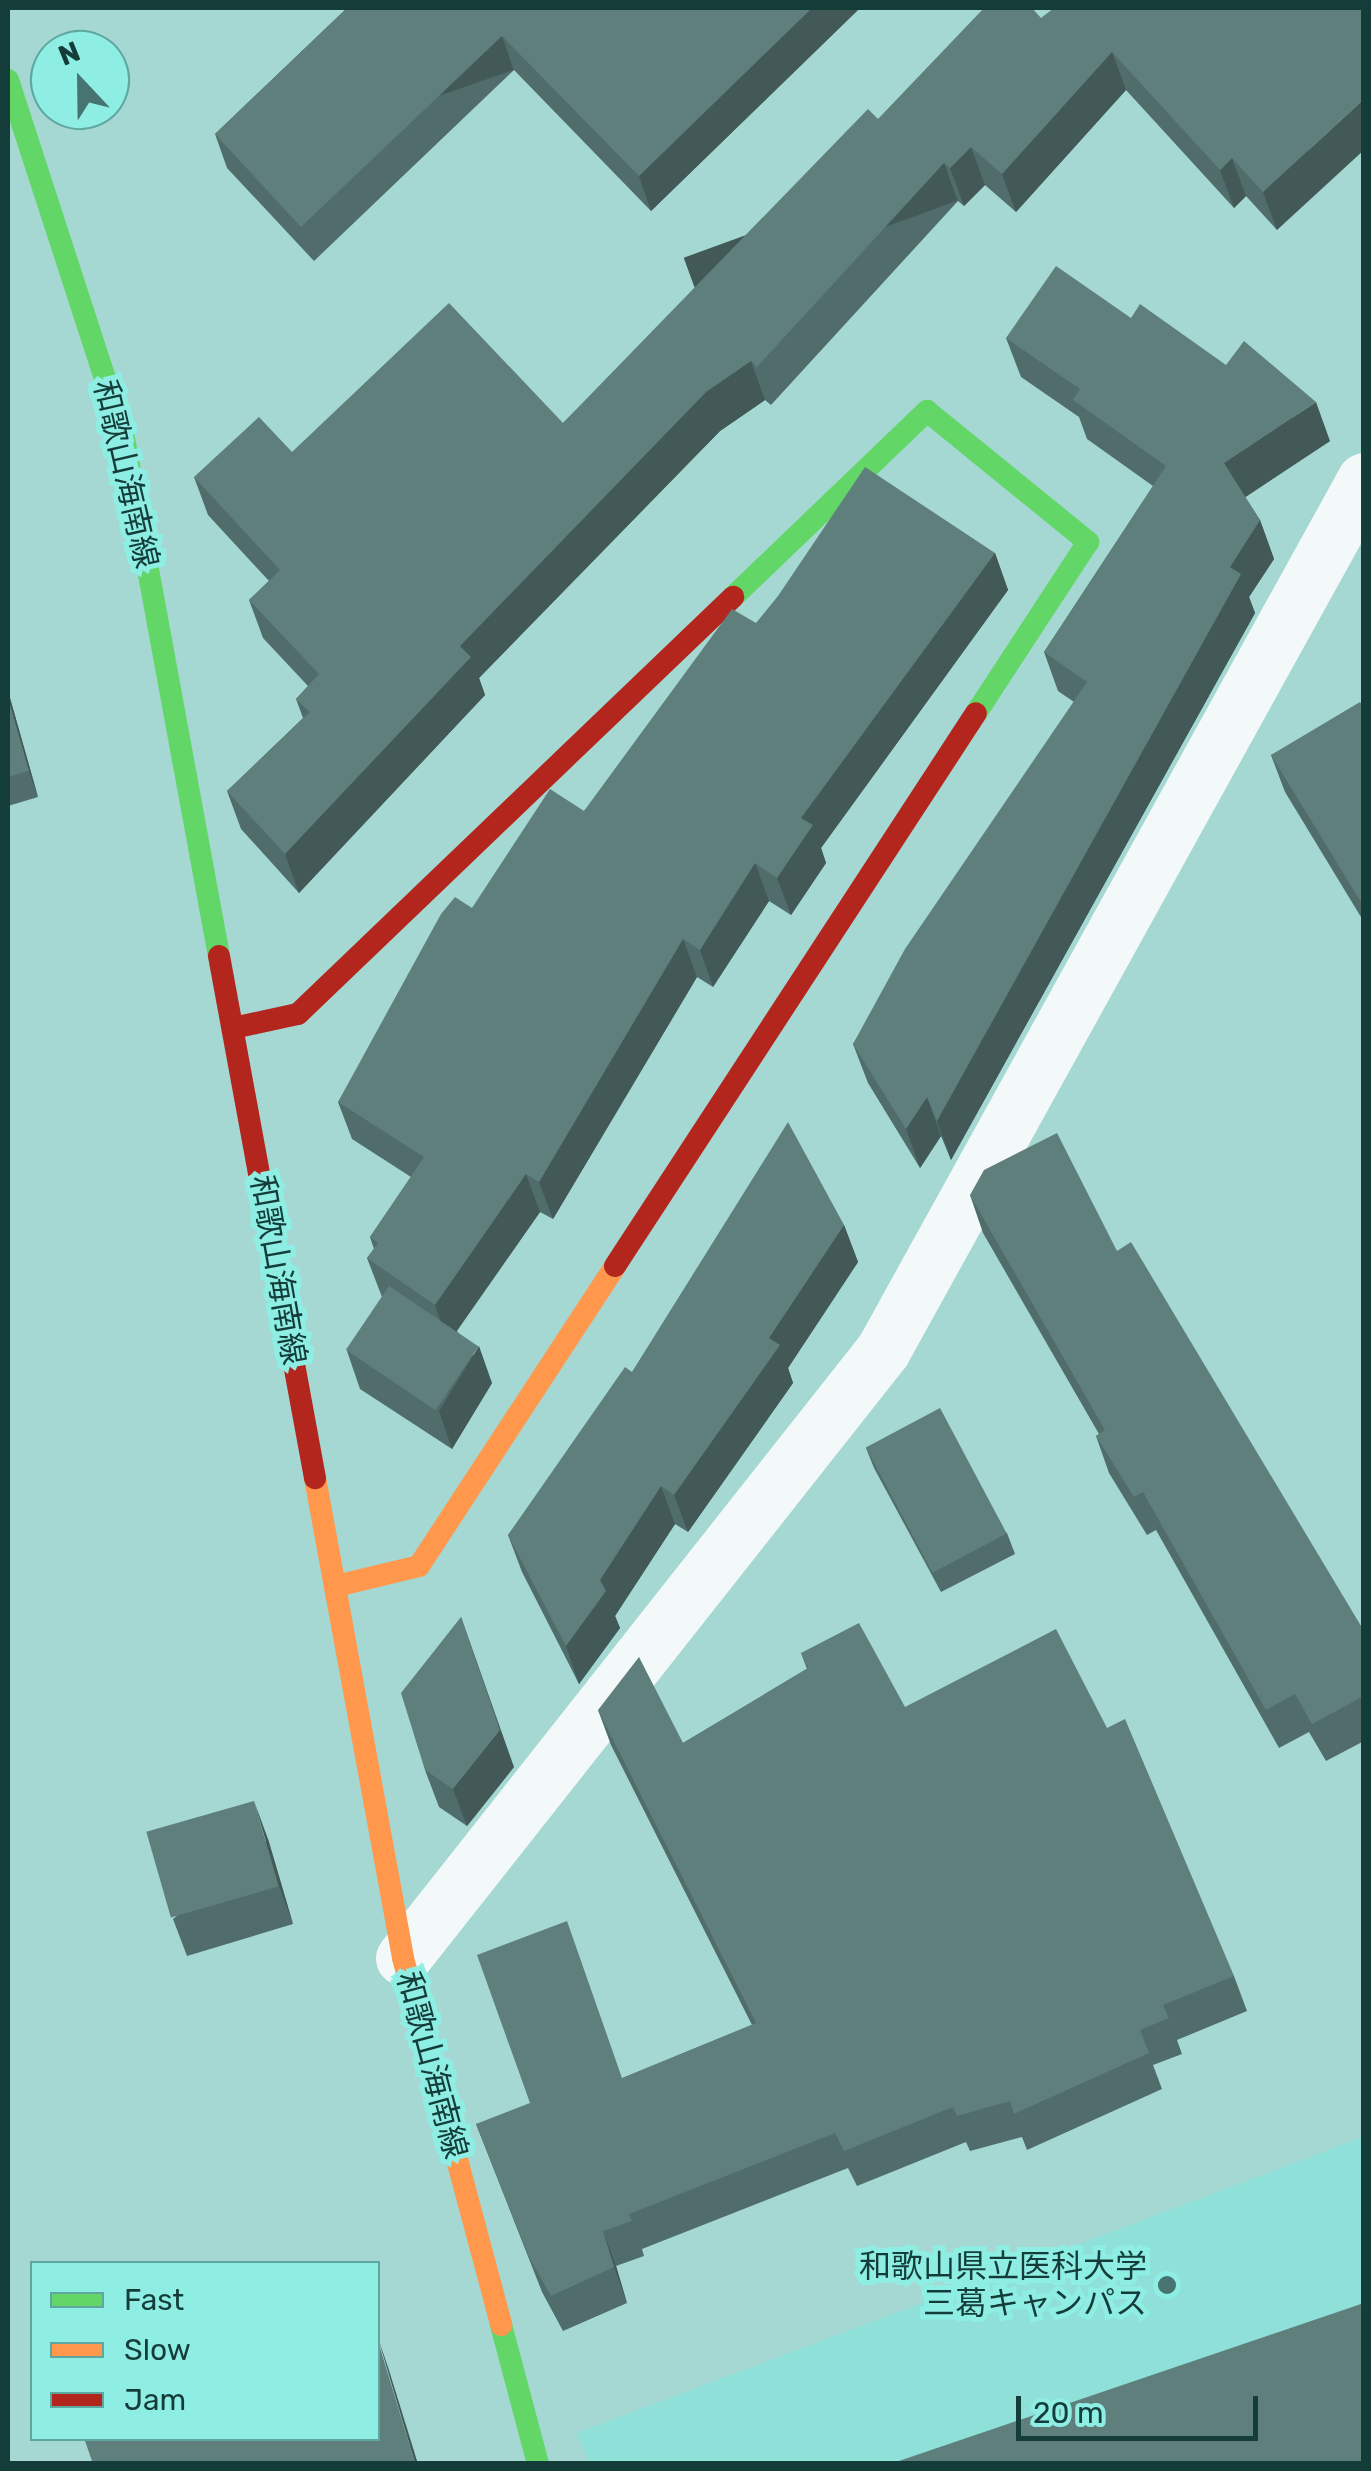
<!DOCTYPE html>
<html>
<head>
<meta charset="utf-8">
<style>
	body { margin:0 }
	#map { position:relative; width:1371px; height:2471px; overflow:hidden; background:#a5d8d3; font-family:Rubik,"Noto Sans JP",sans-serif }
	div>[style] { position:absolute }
	.built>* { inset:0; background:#8ee0d8 }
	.street>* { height:55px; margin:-27.5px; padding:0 27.5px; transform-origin:27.5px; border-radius:27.5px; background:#f2f9f8 }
	.fast>* { height:22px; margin:-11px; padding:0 11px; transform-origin:11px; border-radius:11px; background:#63d668 }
	.slow>* { height:22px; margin:-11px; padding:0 11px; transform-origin:11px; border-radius:11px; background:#ff974d }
	.jam>* { height:22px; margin:-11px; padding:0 11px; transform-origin:11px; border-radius:11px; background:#b3261e }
	.wall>* { inset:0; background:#516d6b }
	.shaded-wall>* { inset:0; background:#425957; transform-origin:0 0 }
	.building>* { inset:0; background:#5e7f7c; transform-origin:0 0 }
	.dots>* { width:28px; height:28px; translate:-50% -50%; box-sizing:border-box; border:5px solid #8feee4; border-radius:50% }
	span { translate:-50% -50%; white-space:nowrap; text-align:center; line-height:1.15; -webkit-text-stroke:10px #8feee4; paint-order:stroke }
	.street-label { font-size:32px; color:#143d3a }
	.poi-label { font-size:32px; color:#143d3a }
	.right { translate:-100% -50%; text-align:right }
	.frame { position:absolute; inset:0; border:10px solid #143d3a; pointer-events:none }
	.legend { position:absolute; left:30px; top:2261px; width:350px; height:180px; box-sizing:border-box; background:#8feee4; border:2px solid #5ea7a0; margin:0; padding:12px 18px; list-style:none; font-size:30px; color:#143d3a }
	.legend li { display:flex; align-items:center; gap:20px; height:50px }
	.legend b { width:50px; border:2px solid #5ea7a0 }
	.north { position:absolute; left:30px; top:30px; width:100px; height:100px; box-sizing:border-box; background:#8feee4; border:2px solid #5ea7a0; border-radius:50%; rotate:338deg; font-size:28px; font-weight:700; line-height:40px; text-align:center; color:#143d3a }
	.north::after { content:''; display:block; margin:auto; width:35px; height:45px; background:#477370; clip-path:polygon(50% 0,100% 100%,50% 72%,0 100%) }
	.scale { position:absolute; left:1016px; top:2396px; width:242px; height:45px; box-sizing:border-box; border:5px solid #143d3a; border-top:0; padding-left:12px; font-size:30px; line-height:35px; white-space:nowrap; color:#143d3a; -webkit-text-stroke:8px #8feee4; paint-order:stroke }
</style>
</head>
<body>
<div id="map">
	<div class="built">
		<i style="clip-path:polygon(1363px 2137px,1363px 2463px,590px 2464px,577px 2433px)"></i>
	</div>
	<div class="street">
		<i style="left:403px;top:1958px;width:775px;rotate:-51.71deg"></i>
		<i style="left:883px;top:1350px;width:994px;rotate:-61.06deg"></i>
	</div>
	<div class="fast">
		<i style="left:8px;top:80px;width:371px;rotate:72deg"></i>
		<i style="left:123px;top:433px;width:532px;rotate:79.6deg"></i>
		<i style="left:733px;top:597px;width:269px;rotate:-43.8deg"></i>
		<i style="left:927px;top:411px;width:208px;rotate:39.1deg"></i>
		<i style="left:1088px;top:542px;width:204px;rotate:123.2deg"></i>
		<i style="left:501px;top:2325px;width:144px;rotate:75.1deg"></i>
	</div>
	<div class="slow">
		<i style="left:315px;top:1478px;width:488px;rotate:79.6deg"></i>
		<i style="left:403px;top:1958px;width:380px;rotate:75deg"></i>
		<i style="left:336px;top:1586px;width:85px;rotate:-13.5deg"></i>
		<i style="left:419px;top:1566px;width:358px;rotate:-56.8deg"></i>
	</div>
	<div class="jam">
		<i style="left:219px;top:956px;width:531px;rotate:79.58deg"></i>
		<i style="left:233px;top:1028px;width:66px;rotate:-12.2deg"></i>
		<i style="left:298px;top:1014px;width:603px;rotate:-43.79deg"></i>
		<i style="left:615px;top:1266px;width:660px;rotate:-56.86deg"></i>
	</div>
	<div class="wall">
		<i style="clip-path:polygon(347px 8px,648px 10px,650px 8px,860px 8px,651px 211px,514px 70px,314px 261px,227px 168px,215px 134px)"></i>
		<i style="clip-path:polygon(1364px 8px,1277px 230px,1246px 196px,1234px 208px,1126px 90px,1016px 212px,985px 185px,964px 206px,958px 201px,771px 405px,765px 400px,720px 431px,479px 678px,485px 695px,299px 893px,241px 829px,227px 791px,303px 718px,296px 699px,308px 686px,263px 638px,249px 600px,269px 581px,208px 515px,194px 477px,292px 452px,563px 423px,878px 119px,1041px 18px)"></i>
		<i style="clip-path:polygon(1131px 318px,1330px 441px,1245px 497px,1260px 520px,1274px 559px,1249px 597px,1255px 613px,951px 1160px,941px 1136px,920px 1168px,868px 1083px,853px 1044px,1074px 702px,1058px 691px,1044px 652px,1153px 486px,1087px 439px,1079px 417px,1021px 377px,1006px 338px)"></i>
		<i style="clip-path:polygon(995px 553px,1008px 590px,821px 848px,826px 863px,791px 915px,769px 901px,713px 987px,697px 977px,553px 1219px,540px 1212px,457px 1331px,492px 1383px,452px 1449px,360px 1389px,347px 1351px,382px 1297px,367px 1258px,374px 1249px,370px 1237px,411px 1177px,352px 1139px,338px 1102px,472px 908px,584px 811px,756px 623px)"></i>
		<i style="clip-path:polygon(8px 691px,38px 797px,8px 806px)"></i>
		<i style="clip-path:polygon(1364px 708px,1364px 922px,1285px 792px,1271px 755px)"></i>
		<i style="clip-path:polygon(970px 1195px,1117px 1251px,1364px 1631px,1364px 1741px,1326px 1761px,1309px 1732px,1279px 1748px,1156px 1530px,1147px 1535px,1109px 1473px,1096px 1436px,1099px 1434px,983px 1233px)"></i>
		<i style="clip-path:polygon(844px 1225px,858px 1262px,788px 1368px,793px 1383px,688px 1532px,675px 1524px,615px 1616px,620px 1628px,579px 1684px,522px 1572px,508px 1535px,632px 1372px)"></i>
		<i style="clip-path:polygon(866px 1448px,1007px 1533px,1015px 1554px,941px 1592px,874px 1468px)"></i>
		<i style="clip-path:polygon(801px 1653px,905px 1707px,1234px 1976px,1247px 2011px,1177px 2040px,1182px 2054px,1153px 2065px,1162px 2089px,1027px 2150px,1022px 2137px,970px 2151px,966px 2142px,857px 2186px,848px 2168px,642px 2249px,644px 2256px,616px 2266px,627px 2303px,563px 2331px,542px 2292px,476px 2124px,623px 2078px,752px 2025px,611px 1745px,598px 1710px,683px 1743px,807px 1669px)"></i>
		<i style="clip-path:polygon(514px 1767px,467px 1826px,439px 1807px,425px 1770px)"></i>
		<i style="clip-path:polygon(268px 1839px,293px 1924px,187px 1956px,173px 1919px)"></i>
	</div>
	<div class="shaded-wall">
		<i style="clip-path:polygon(812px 8px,860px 8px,651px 211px,639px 176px)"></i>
		<i style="left:502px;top:36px;width:36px;height:277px;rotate:71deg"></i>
		<i style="clip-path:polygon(1112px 52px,1126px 90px,1016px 212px,1002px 174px)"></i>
		<i style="clip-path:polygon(1364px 99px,1364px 150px,1277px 230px,1263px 192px)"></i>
		<i style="clip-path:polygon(971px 147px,985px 185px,964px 206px,950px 168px)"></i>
		<i style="clip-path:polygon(1232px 158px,1246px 196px,1234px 208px,1220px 170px)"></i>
		<i style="left:944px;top:163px;width:40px;height:277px;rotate:70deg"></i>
		<i style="clip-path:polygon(751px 361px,765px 400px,720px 431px,479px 678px,485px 695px,299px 893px,285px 854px,460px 646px,706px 392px)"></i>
		<i style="clip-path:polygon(1316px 402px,1330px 441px,1238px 502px,1224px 463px)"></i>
		<i style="clip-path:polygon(1260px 520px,1274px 559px,1249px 597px,1255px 613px,951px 1160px,937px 1121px,1230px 567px)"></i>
		<i style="clip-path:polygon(995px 553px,1008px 590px,821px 848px,826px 863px,791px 915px,777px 878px,801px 818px)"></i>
		<i style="clip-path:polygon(8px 691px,38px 797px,29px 771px,8px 698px)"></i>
		<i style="clip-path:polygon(755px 863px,769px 901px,713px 987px,700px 950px)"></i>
		<i style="clip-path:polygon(683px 939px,697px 977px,553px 1219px,539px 1182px)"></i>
		<i style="clip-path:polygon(927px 1097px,941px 1136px,920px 1168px,906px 1129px)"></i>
		<i style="clip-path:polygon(526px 1174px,540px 1212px,448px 1343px,435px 1305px)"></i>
		<i style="clip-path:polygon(844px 1225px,858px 1262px,788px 1368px,793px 1383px,688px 1532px,674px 1495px,769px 1338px)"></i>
		<i style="clip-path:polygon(479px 1346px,492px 1383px,452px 1449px,439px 1411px)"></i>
		<i style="clip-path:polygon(661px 1486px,675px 1524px,615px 1616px,620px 1628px,579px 1684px,566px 1646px,600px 1580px)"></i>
		<i style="clip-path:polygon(461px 1617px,514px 1767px,467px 1826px,453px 1789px)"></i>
		<i style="clip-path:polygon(254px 1801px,268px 1839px,293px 1924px,279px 1886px)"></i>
		<i style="clip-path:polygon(603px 2231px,616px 2266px,627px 2303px,614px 2267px)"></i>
		<i style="clip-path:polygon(378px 2338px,388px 2367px,418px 2464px,415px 2463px)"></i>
	</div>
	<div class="building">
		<i style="clip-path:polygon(347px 8px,645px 8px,648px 10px,650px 8px,812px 8px,639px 176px,502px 36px,301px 227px,215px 134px)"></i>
		<i style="clip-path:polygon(984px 8px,1032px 8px,1041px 18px,1054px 8px,1364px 8px,1364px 99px,1263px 192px,1232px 158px,1220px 170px,1112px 52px,1002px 174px,971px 147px,950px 168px,944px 163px,757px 367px,751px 361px,706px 392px,460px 646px,471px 657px,285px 854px,227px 791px,310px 712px,296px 699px,319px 674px,249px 600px,280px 570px,194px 477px,259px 417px,292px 452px,449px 303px,563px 423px,868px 109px,878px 119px)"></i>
		<i style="clip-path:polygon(1056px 266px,1131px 318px,1140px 304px,1226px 365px,1244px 341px,1316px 402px,1224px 463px,1260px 520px,1230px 567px,1241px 574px,937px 1121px,927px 1097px,906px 1129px,853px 1044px,905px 949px,1087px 682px,1044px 652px,1166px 466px,1073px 400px,1080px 389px,1006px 338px)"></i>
		<i style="clip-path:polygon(865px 467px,995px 553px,801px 818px,813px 825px,777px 878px,755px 863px,700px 950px,683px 939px,539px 1182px,526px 1174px,435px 1305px,367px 1258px,378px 1243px,370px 1237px,424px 1157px,338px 1102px,441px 914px,455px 897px,472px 908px,550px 789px,584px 811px,732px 609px,756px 623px,778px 596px)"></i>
		<i style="clip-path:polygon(8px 698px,29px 771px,8px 777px)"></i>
		<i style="clip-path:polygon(1360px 702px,1364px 708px,1364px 907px,1271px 755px)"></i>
		<i style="clip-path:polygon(788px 1122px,844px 1225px,769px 1338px,780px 1345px,674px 1495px,661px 1486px,600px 1580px,606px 1591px,566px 1646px,508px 1535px,625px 1367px,632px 1372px)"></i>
		<i style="clip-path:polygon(1057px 1133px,1117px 1251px,1131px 1242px,1364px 1631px,1364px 1696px,1312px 1724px,1295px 1694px,1266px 1710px,1143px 1492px,1134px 1497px,1096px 1436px,1105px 1430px,970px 1195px,984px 1170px)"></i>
		<i style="left:389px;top:1286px;width:108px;height:77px;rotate:34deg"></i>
		<i style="left:940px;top:1408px;width:142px;height:84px;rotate:62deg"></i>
		<i style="clip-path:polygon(461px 1617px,500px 1730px,453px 1789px,425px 1770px,401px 1693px)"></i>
		<i style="clip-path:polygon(859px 1623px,905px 1707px,1056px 1629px,1107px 1728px,1125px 1719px,1234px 1976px,1163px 2005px,1169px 2018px,1140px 2030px,1149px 2053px,1014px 2114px,1010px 2101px,957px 2116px,953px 2107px,844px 2151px,835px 2133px,629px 2214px,632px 2221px,603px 2231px,614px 2267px,551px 2296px,529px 2257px,476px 2124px,530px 2103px,477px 1955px,567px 1921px,622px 2078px,756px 2023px,598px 1710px,639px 1657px,683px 1743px,808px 1668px,801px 1653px)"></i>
		<i style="left:254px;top:1801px;width:89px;height:112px;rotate:74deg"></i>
		<i style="clip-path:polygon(1364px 2303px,1364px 2464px,890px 2464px)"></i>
		<i style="clip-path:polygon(378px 2341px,415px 2463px,93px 2464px,84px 2438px,378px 2438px)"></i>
	</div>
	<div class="dots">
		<i style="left:1167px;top:2285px;background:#477370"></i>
	</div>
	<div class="street-label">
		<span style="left:126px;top:474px;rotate:77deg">和歌山海南線</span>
		<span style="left:278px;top:1270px;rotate:80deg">和歌山海南線</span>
		<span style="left:432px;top:2065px;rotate:75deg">和歌山海南線</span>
	</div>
	<div class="poi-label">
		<span class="right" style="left:1147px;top:2285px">和歌山県立医科大学<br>三葛キャンパス</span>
	</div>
	<div class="frame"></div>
	<ul class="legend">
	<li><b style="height:12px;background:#63d668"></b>Fast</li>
	<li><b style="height:12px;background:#ff974d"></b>Slow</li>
	<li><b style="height:12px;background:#b3261e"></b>Jam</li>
	</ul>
	<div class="north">N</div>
	<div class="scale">20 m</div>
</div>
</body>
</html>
